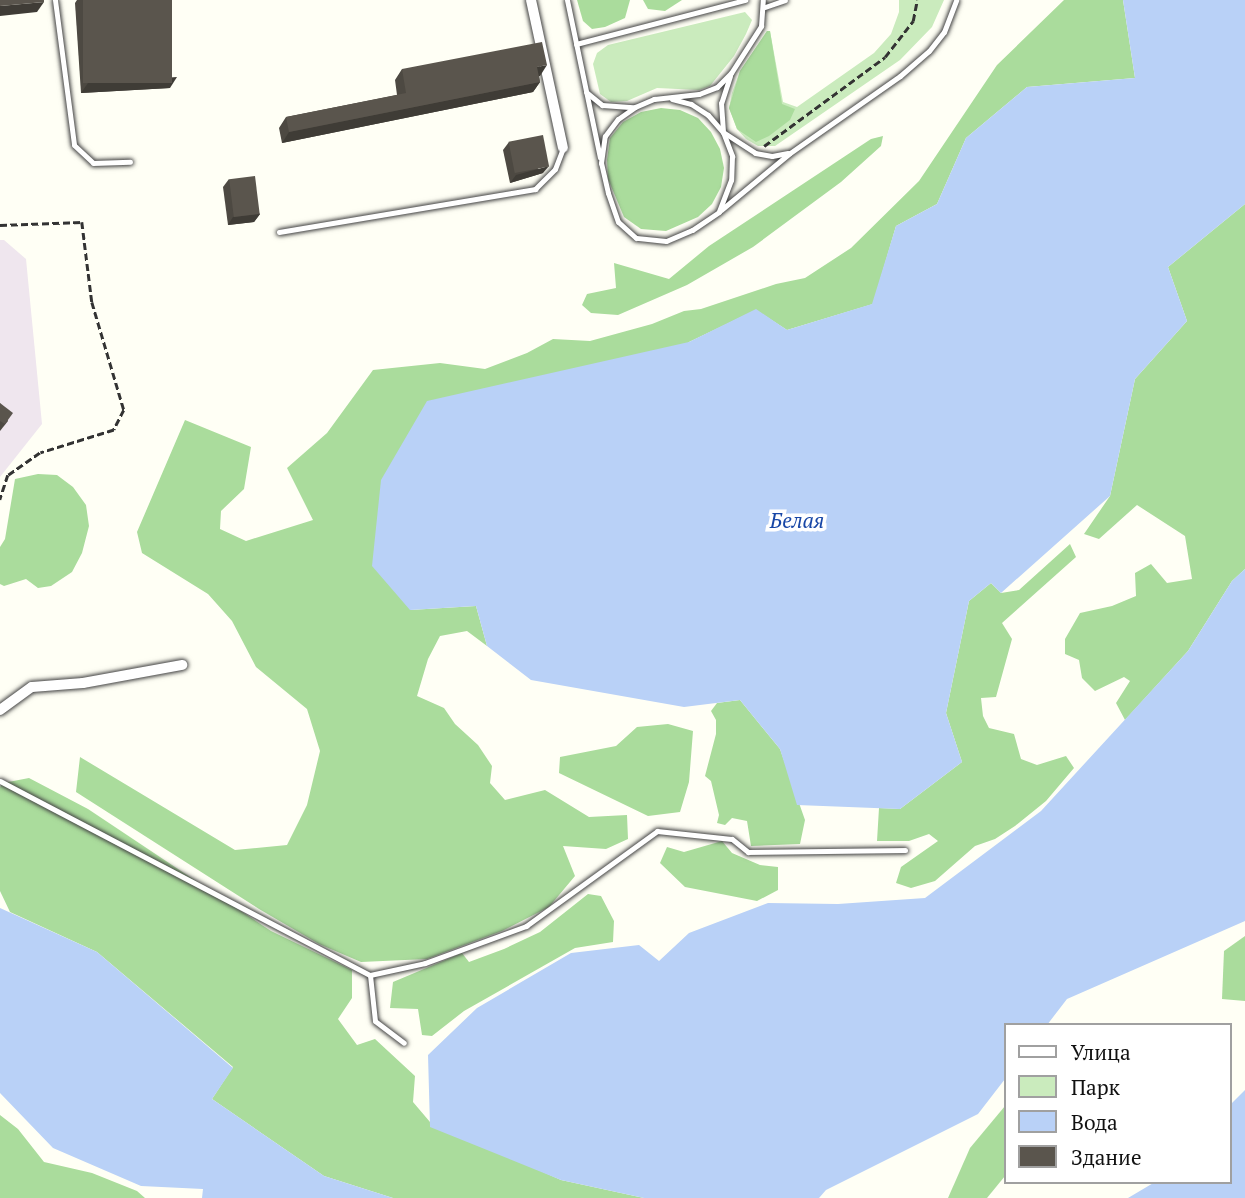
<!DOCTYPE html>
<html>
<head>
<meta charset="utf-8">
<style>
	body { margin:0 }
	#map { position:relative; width:1245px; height:1198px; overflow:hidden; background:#fffff5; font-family:"PT Serif",serif }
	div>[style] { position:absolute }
	.industrial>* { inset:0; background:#efe6ee }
	.green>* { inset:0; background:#caebbd }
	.forest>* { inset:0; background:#aadc9c }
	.water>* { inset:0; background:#b9d1f7 }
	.path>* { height:2.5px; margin-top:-1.25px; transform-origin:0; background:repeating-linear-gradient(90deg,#333 0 7px,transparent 0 10.5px) }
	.roads { filter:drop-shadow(0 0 2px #444) drop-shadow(0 0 2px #444) }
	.lane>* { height:5px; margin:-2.5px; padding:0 2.5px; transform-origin:2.5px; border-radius:2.5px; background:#fff }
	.street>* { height:10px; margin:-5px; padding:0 5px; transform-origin:5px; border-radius:5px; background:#fff }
	.wall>* { inset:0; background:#4d4942 }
	.shaded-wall>* { inset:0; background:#3f3c36 }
	.building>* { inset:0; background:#5a554d; transform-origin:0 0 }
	span { translate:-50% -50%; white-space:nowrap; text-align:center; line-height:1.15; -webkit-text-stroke:7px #fff; paint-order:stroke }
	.water-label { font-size:21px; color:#1746a6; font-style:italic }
	.legend { position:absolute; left:1004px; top:1023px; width:228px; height:161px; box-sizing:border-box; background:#fff; border:2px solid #a0a0a0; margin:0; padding:9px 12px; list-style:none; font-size:21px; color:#111 }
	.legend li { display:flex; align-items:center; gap:14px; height:35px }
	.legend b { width:35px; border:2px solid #a0a0a0 }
</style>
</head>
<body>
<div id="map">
	<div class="industrial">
		<i style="clip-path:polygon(0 240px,4px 240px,26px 259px,42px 424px,0 477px)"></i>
	</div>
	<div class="green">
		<i style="clip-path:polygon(899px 0,944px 0,932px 27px,900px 60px,775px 146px,758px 146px,746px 139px,737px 129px,729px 108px,732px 93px,740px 71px,767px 31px,770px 31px,783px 102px,797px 107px,874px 53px,891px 34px,899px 12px)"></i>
		<i style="clip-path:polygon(745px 12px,752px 20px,746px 34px,734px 56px,710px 86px,699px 90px,657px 88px,627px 101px,611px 102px,600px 94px,593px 64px,597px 53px,608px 45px)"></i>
	</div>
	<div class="forest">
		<i style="clip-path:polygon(577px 0,630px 0,625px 18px,605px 27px,592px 29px,583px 21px)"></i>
		<i style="clip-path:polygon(643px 0,682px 0,665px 11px,648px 9px)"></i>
		<i style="clip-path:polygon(1064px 0,1123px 0,1135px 78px,1027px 87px,966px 138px,937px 204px,896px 226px,873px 304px,787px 330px,756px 310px,689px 342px,410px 610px,476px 606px,487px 646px,467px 631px,440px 636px,428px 659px,417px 696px,444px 708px,455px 724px,478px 745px,492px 766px,490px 783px,505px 800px,545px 790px,589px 817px,627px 815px,628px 839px,606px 849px,563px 846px,575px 876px,549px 907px,502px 931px,427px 959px,361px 962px,319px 944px,259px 909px,76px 792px,80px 757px,235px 850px,287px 845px,307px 805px,320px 751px,307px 709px,256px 667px,232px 621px,208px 594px,142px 553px,137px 532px,185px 420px,251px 447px,244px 489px,221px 511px,220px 529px,246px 541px,313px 520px,287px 468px,327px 433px,373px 370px,440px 363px,485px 369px,527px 353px,553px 339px,590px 341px,652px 324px,684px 311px,701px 309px,776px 284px,805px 278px,851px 248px,919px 181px,997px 65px)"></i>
		<i style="clip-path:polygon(767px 31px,770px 31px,782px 104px,795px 109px,790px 120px,769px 136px,756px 142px,737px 129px,729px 108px,740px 71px)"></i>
		<i style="clip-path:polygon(661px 108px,680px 110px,698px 118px,711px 132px,720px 149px,724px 168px,721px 187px,712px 204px,698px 217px,666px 231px,641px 229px,624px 217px,608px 179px,607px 160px,610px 138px,623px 122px,641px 112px)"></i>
		<i style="clip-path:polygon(883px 136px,881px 146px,841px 182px,753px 247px,687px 285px,618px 315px,591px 313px,582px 305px,587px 294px,616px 288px,614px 263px,669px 279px,709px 246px,871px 139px)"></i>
		<i style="clip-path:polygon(1245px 204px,1245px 569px,1232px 581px,1188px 651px,1125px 720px,1116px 703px,1130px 681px,1124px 677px,1095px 691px,1082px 678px,1079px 660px,1065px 654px,1065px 639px,1080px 613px,1112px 606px,1136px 596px,1135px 573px,1151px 564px,1167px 583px,1192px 579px,1185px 536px,1137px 505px,1099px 539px,1084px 534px,1110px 496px,1135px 379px,1187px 321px,1168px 267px)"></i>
		<i style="clip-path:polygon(38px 474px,57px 475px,73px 487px,86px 505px,89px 526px,82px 553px,72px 572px,51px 586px,38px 588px,26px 579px,4px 586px,0 584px,0 547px,5px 539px,15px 479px)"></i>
		<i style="clip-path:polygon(1070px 544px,1076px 557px,1002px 623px,1012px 639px,996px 697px,981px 698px,983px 716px,989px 728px,1014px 734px,1021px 759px,1037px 765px,1066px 756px,1074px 768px,1046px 801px,1015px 826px,995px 839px,975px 846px,935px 881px,911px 888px,896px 883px,901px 867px,938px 841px,929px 834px,909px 841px,877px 841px,879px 808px,900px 809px,962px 762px,946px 713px,969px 601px,991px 583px,1001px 593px,1019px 590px)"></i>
		<i style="clip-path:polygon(740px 700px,780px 749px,805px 820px,800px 844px,751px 846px,747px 821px,732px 818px,725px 825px,717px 823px,719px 815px,711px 781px,705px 776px,716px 734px,716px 720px,711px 711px,717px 703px)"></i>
		<i style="clip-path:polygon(668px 724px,693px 731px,689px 782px,680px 812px,648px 816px,559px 773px,560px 757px,616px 746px,637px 727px)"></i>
		<i style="clip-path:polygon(29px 778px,88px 809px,271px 931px,352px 970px,352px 998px,338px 1019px,357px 1045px,375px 1039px,415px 1076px,413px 1102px,430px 1122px,561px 1180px,644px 1198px,393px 1198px,324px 1176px,212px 1099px,233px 1067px,97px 952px,10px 912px,0 891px,0 787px,3px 783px)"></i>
		<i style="clip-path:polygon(722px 841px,732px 853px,760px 865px,778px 867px,778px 890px,757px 901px,685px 887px,660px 863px,667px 847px,684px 852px)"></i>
		<i style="clip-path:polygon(588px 894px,601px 896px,614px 921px,613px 942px,575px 948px,464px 1011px,432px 1036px,422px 1035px,418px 1009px,390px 1008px,393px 982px,462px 953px,469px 962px,504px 949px,540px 932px)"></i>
		<i style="clip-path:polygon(1245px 936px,1245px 1001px,1222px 999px,1224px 951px)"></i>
		<i style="clip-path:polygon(1005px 1106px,1005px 1176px,987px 1198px,948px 1198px,970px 1148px)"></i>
		<i style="clip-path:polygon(0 1115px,18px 1129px,44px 1162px,92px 1173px,137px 1191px,145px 1198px,0 1198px)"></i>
	</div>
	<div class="water">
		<i style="clip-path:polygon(1123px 0,1245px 0,1245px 204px,1168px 267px,1187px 321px,1135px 379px,1110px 496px,1001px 593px,991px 583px,969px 601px,946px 713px,962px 762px,900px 809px,797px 805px,780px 749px,740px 700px,684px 707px,531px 680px,487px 646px,476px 606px,410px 610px,372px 566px,381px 480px,427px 401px,689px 342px,756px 309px,787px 330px,872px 304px,896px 226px,937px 204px,966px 138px,1027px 87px,1135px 78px)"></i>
		<i style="clip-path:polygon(1245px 569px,1245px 921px,1067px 999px,1047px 1025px,1005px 1025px,1005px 1079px,978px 1114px,826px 1190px,819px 1198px,644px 1198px,561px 1180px,430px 1127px,428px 1055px,477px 1008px,571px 953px,639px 945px,659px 961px,689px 933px,768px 903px,838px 904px,925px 898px,1041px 811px,1188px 651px,1232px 581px)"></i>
		<i style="clip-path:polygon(0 908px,97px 952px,233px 1068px,212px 1099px,324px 1176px,393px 1198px,202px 1198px,203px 1189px,141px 1186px,53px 1148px,0 1093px)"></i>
		<i style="clip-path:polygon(1245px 1090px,1245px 1198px,1128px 1198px,1155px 1182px,1229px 1182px,1229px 1106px)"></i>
	</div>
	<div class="path">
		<i style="left:764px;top:146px;width:150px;rotate:-36.3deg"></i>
		<i style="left:885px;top:57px;width:46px;rotate:-52.1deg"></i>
		<i style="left:913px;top:21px;width:21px;rotate:-79deg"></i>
		<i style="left:0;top:225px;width:82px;rotate:-2.1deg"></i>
		<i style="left:82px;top:222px;width:81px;rotate:82.9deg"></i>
		<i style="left:92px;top:302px;width:113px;rotate:73.5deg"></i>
		<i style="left:124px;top:410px;width:22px;rotate:117deg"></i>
		<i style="left:114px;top:430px;width:77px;rotate:162.7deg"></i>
		<i style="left:40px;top:453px;width:39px;rotate:145deg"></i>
		<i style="left:8px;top:475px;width:26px;rotate:108deg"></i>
	</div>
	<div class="roads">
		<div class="lane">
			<i style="left:55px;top:0;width:146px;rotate:82.5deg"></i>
			<i style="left:74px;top:145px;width:26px;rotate:43deg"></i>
			<i style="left:93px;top:163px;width:37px;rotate:-2deg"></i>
			<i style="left:567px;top:0;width:161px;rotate:78.2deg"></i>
			<i style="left:765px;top:7px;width:21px;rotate:-19deg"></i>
			<i style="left:576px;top:44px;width:175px;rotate:-14.6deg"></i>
			<i style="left:730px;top:76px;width:28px;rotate:108deg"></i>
			<i style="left:721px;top:103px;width:29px;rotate:86deg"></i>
			<i style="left:723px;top:132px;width:38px;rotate:33deg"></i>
			<i style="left:755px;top:153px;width:17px;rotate:10deg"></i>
			<i style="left:772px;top:156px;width:16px;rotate:-11deg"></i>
			<i style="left:586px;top:92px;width:21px;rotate:39deg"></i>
			<i style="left:602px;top:105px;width:31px;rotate:4deg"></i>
			<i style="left:672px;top:99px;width:20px;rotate:15deg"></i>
			<i style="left:691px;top:104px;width:20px;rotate:33deg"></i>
			<i style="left:708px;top:115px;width:23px;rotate:49deg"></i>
			<i style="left:723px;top:132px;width:26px;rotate:69deg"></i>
			<i style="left:732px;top:156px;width:24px;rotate:92deg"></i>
			<i style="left:731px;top:180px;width:34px;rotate:111deg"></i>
			<i style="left:719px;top:212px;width:32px;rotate:146deg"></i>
			<i style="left:692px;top:230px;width:28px;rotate:157deg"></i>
			<i style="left:666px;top:241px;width:30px;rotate:-174deg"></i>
			<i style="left:636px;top:238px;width:24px;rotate:-138deg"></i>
			<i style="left:618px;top:222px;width:31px;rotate:-109deg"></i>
			<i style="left:608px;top:193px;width:31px;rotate:-103deg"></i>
			<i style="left:601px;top:163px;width:27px;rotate:-82deg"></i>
			<i style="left:605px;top:136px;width:21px;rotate:-53deg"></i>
			<i style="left:618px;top:119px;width:21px;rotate:-35deg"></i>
			<i style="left:635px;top:107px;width:21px;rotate:-23deg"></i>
			<i style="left:654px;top:99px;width:45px;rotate:-6.3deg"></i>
			<i style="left:699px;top:94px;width:19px;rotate:-21deg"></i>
			<i style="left:717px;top:87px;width:20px;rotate:-45deg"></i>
			<i style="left:731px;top:73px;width:56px;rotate:-57.4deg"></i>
			<i style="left:761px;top:26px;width:26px;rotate:-86deg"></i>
			<i style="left:721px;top:210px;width:89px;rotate:-39.6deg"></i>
			<i style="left:790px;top:153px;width:134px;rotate:-35deg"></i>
			<i style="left:900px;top:76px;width:38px;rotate:-41deg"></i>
			<i style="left:929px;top:51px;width:24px;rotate:-52deg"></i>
			<i style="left:944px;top:32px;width:34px;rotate:-69deg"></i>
			<i style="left:279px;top:232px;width:260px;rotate:-9.5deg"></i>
			<i style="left:535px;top:189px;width:28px;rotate:-45deg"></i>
			<i style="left:555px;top:169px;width:22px;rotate:-69deg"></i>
			<i style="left:0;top:781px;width:418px;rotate:27.7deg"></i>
			<i style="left:370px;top:975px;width:56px;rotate:-12.3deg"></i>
			<i style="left:425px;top:963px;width:108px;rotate:-20.1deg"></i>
			<i style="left:526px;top:926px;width:162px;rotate:-35.9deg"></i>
			<i style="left:657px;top:831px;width:75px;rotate:6.1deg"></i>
			<i style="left:732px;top:839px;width:21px;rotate:39deg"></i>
			<i style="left:748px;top:852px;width:157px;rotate:-0.7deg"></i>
			<i style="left:370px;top:975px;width:46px;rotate:83.8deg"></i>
			<i style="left:375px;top:1021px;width:36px;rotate:37deg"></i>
		</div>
		<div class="street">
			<i style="left:531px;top:0;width:151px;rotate:77.8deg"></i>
			<i style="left:0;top:710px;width:39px;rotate:-36deg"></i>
			<i style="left:32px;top:687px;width:51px;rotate:-4.5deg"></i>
			<i style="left:83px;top:683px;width:101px;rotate:-10.3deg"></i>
		</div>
	</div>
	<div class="wall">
		<i style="clip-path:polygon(77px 0,172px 0,170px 88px,81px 93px,75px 3px)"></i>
		<i style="clip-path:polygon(402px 69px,540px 76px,539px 76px,540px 82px,533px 92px,282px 143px,279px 128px,286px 117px,397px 95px,395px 80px)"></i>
		<i style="clip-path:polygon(509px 142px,543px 173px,510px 183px,503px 150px)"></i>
		<i style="clip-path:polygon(229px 179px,260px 214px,254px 222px,228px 225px,223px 187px)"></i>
		<i style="clip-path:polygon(0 403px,8px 421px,0 431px)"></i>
	</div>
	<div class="shaded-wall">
		<i style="clip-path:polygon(44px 2px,37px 12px,0 16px,0 6px)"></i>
		<i style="clip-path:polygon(547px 65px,540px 76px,530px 78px,537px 67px)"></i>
		<i style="clip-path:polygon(177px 77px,170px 88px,81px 93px,88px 83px)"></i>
		<i style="clip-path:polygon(540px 82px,533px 92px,282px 143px,289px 132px)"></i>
		<i style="clip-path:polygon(549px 166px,543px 173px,510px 183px,516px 175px)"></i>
		<i style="clip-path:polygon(260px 214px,254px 222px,228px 225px,233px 217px)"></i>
	</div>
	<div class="building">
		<i style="clip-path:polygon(0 0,44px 0,44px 2px,0 6px)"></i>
		<i style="left:83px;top:0;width:89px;height:83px"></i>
		<i style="clip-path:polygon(542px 42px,547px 65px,537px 67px,540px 82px,289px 132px,286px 117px,406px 93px,402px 69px)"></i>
		<i style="left:543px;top:135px;width:32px;height:35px;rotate:79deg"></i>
		<i style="left:255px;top:176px;width:38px;height:26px;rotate:83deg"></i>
		<i style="clip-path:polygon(0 403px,13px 413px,5px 424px,0 421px)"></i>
	</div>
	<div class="water-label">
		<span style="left:797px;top:520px">Белая</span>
	</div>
	<ul class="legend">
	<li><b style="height:9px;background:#fff"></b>Улица</li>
	<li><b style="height:19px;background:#caebbd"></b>Парк</li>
	<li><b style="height:19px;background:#b9d1f7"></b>Вода</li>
	<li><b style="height:19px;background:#5a554d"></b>Здание</li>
	</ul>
</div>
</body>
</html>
